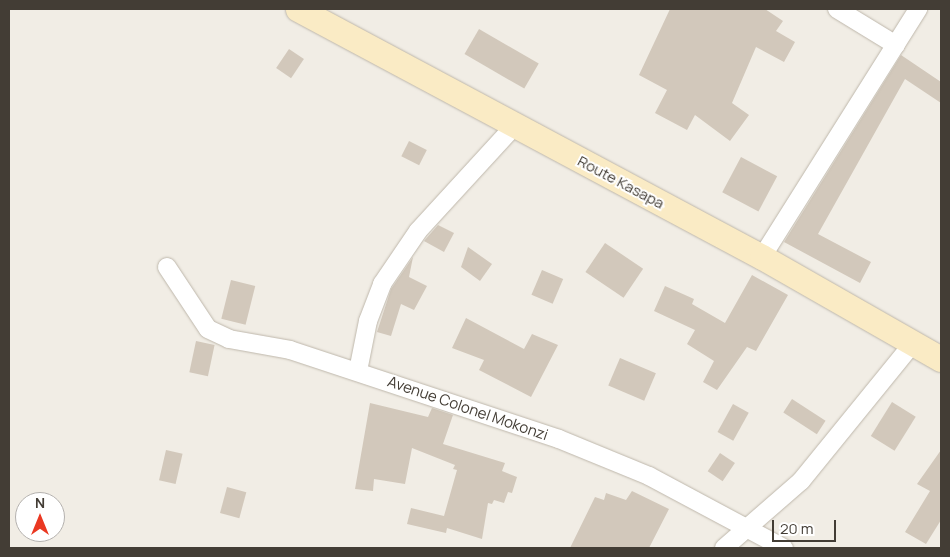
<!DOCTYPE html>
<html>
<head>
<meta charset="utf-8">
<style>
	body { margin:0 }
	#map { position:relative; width:950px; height:557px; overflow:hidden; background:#f1ede5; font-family:Manrope,sans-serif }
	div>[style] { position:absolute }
	.building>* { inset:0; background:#d2c8bb; transform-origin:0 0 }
	.roads { filter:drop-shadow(0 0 1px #beb7ab) drop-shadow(0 0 1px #beb7ab) }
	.street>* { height:18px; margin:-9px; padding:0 9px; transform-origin:9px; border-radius:9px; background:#fff }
	.secondary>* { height:25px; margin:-12.5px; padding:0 12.5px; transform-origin:12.5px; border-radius:12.5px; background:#faebc5 }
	span { translate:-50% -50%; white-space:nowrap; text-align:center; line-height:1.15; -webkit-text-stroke:4px #fff; paint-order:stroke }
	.street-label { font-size:15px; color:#433d35 }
	.frame { position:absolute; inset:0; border:10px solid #433d35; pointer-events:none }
	.north { position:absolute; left:15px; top:492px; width:50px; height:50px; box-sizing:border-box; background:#fff; border:1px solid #b4b1ae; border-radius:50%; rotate:0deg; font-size:14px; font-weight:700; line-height:20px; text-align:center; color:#433d35 }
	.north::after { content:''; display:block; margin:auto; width:18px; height:22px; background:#ea3822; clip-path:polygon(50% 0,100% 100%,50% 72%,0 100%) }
	.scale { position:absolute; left:772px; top:520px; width:64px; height:22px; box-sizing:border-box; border:2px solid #433d35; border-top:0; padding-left:6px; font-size:15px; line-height:18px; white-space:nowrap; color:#433d35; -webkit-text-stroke:4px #fff; paint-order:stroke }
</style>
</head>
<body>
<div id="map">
	<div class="building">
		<i style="clip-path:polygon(670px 9px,765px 9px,783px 21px,776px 31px,795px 42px,784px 62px,756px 47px,732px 103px,749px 115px,730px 141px,695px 115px,687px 130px,655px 113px,667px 90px,639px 75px)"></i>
		<i style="left:479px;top:29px;width:69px;height:29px;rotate:30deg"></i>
		<i style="left:289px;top:49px;width:18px;height:23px;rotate:34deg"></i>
		<i style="clip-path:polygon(901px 55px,941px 82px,941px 103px,905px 79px,818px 234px,871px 262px,860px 283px,784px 242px)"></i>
		<i style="left:409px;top:141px;width:20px;height:17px;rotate:27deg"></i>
		<i style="left:741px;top:157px;width:41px;height:40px;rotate:28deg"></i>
		<i style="clip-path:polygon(438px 225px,454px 233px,444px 252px,424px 241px)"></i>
		<i style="left:605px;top:243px;width:46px;height:35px;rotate:34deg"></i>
		<i style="clip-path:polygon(468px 247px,492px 264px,480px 281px,461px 267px)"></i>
		<i style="clip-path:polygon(413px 257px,409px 277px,427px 286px,414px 310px,401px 304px,391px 336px,377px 332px,391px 289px)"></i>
		<i style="left:542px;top:270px;width:23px;height:27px;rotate:23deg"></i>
		<i style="clip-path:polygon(752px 275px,788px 295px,756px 351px,747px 347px,717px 390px,703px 382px,714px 361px,687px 344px,695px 330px,654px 311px,665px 286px,694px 299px,692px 304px,725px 323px)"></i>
		<i style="left:231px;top:280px;width:25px;height:40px;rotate:14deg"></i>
		<i style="clip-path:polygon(466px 318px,524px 349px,532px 334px,558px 345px,531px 397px,479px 370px,484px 360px,452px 348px)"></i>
		<i style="left:196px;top:341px;width:19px;height:32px;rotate:12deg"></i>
		<i style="left:620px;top:358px;width:39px;height:30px;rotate:23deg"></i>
		<i style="left:792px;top:399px;width:40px;height:16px;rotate:33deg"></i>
		<i style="left:892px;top:402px;width:28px;height:40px;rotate:32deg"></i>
		<i style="clip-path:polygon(370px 403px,428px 417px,432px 408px,453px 415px,443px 444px,505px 463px,502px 471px,517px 477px,512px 493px,508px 492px,504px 503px,494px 500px,492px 504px,488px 503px,482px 539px,447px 528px,446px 533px,407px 524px,411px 508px,444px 516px,457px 470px,453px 469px,455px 465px,412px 448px,405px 484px,374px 479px,373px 491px,355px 489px)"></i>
		<i style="left:733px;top:404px;width:18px;height:32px;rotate:29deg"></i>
		<i style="left:166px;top:450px;width:17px;height:31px;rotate:13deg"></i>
		<i style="clip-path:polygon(941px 450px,941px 520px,926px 544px,905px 532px,930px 491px,917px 484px)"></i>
		<i style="left:720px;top:453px;width:18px;height:22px;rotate:34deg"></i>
		<i style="left:227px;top:487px;width:20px;height:27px;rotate:15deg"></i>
		<i style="clip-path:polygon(632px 491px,669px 509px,649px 548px,570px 548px,595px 497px,604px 500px,606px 493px,626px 500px)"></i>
	</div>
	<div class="roads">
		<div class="street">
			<i style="left:837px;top:9px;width:69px;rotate:31.4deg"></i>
			<i style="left:762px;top:257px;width:293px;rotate:-57.8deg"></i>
			<i style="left:167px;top:267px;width:74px;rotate:56.5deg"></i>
			<i style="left:208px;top:329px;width:23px;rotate:25deg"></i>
			<i style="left:229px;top:339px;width:62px;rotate:10.2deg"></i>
			<i style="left:290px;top:350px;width:283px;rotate:18.3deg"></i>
			<i style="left:559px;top:439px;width:97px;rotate:22.3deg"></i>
			<i style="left:649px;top:476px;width:153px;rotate:28.1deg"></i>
			<i style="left:358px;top:371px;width:51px;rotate:-78.7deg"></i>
			<i style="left:368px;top:321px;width:40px;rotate:-69deg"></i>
			<i style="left:382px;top:284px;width:64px;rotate:-55.8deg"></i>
			<i style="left:418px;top:231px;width:144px;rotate:-47.5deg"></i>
			<i style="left:724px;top:548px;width:102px;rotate:-41deg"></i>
			<i style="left:801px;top:481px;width:178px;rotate:-50.9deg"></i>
		</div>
		<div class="secondary">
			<i style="left:298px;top:9px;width:526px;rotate:28.12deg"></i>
			<i style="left:762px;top:257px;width:206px;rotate:29.7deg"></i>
		</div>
	</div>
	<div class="street-label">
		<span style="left:621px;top:182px;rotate:28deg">Route Kasapa</span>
		<span style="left:468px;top:408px;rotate:19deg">Avenue Colonel Mokonzi</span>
	</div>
	<div class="frame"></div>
	<div class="north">N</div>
	<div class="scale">20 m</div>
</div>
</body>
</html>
